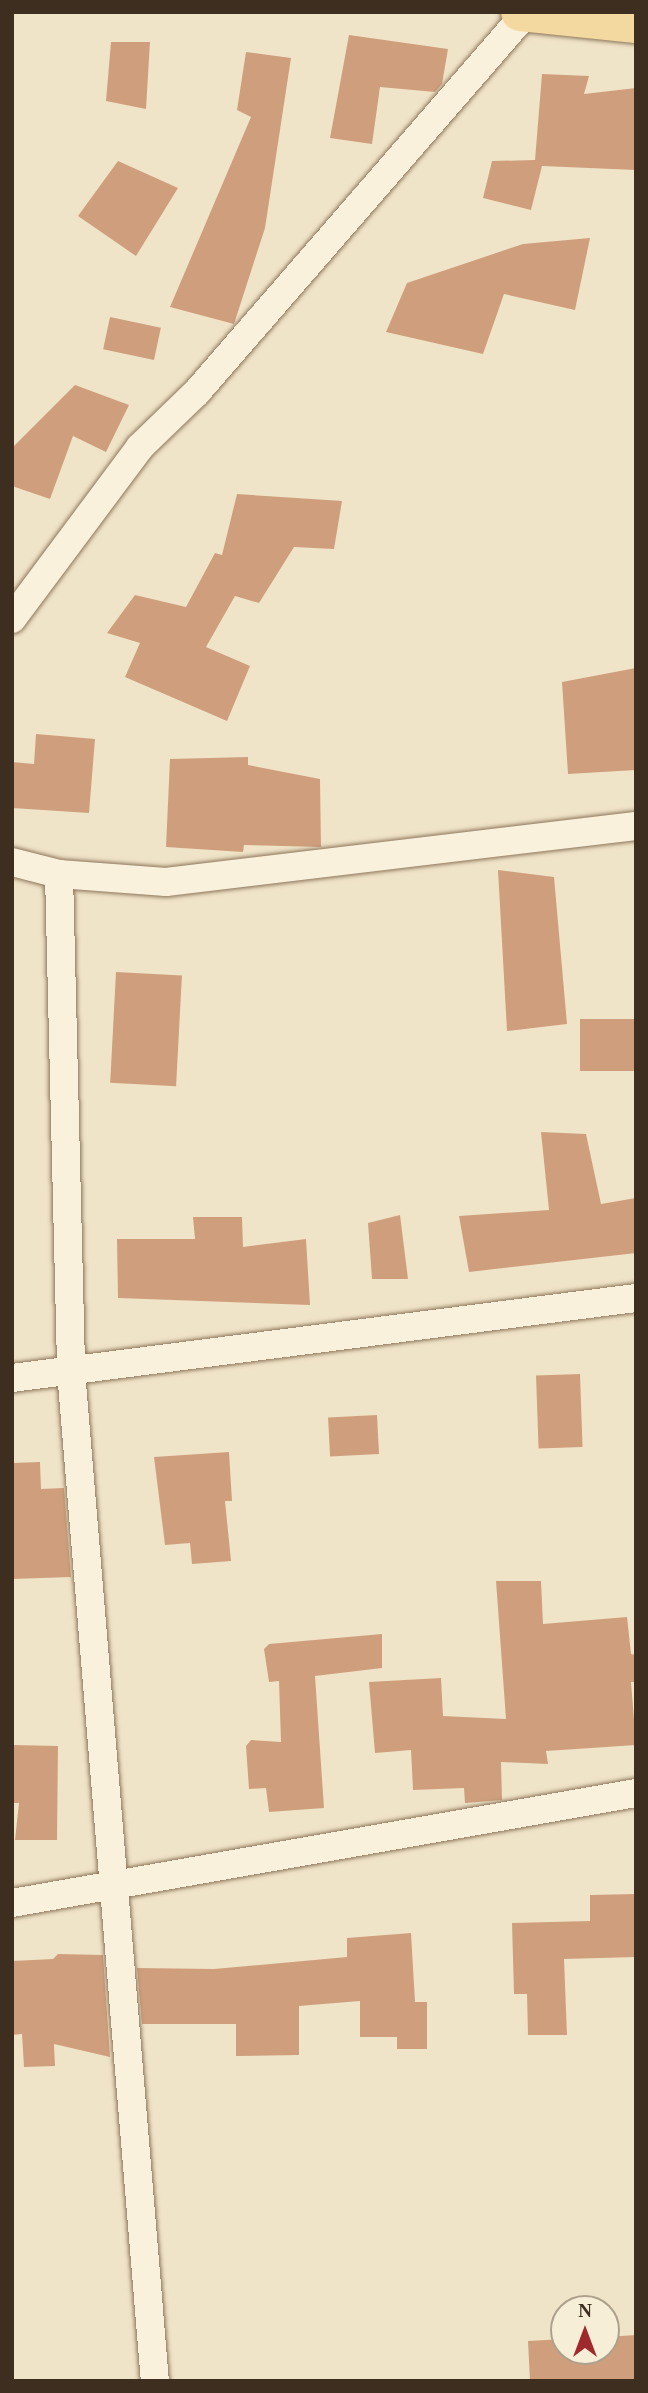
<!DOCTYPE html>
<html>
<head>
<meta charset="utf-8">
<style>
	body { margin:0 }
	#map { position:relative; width:648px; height:2393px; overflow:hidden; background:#f0e4c8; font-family:"Times New Roman",serif }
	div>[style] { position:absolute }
	.building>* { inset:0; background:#cf9f7d; transform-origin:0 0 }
	.roads { filter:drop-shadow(0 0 2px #8d765c) drop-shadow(0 0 2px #8d765c) }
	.minor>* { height:28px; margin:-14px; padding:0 14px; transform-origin:14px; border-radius:14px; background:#faf1dc }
	.primary>* { height:38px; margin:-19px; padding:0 19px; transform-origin:19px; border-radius:19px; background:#f3d9a0 }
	span { translate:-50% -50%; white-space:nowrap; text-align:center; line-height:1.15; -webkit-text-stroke:5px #f7eed8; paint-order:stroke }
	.frame { position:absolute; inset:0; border:14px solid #3d2e20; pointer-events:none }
	.north { position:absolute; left:550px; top:2295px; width:70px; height:70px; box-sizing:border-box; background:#f7eed8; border:2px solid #ada18e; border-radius:50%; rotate:0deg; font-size:19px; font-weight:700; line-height:28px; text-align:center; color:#3d2e20 }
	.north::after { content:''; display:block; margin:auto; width:24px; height:32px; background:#9e2a2b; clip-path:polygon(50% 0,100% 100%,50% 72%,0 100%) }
</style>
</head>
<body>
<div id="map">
	<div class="building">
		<i style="clip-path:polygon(349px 35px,448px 49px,442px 84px,435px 92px,380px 87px,372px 144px,330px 138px)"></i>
		<i style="clip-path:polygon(111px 42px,150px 42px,146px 109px,106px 101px)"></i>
		<i style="clip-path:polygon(246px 52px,291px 58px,265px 228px,234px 324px,170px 307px,251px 117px,237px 110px)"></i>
		<i style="clip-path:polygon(542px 74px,589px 76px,584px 94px,636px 88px,636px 170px,542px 166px,531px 210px,483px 198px,492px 161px,535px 160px)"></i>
		<i style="clip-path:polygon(118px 161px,178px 188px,136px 256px,78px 216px)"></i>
		<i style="clip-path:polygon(590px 238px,575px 310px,504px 294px,483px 354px,386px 332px,407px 283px,523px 244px)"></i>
		<i style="left:110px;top:317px;width:52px;height:33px;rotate:12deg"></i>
		<i style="clip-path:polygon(75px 385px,129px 405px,106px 452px,73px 436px,50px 499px,12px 486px,12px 448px)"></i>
		<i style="clip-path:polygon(237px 494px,342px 501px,334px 549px,294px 547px,259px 603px,235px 596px,206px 647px,250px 666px,227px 721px,125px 677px,140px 643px,107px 633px,135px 595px,186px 607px,215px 553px,222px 555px)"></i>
		<i style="clip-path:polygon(636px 668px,636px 770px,568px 774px,562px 682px)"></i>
		<i style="clip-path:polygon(36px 734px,95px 739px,89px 813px,12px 808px,12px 762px,34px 764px)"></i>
		<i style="clip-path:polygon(248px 757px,248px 765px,320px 779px,321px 847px,244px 845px,243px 852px,166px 847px,170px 759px)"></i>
		<i style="clip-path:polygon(498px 870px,554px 877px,567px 1024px,507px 1031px)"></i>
		<i style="left:116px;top:972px;width:66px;height:111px;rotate:3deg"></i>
		<i style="left:636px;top:1019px;width:52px;height:56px;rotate:90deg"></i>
		<i style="clip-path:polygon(541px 1132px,586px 1134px,601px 1204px,636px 1198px,636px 1253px,469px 1272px,459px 1216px,549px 1210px)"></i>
		<i style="clip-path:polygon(400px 1215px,408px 1279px,372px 1279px,368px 1223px)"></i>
		<i style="clip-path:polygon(193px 1217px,242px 1217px,243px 1247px,306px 1239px,310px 1305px,118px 1298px,117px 1239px,195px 1239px)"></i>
		<i style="left:580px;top:1374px;width:73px;height:44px;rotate:88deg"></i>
		<i style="left:377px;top:1415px;width:39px;height:49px;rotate:87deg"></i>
		<i style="clip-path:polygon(229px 1452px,232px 1501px,225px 1501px,231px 1561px,192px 1564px,190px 1543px,165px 1545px,154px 1457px)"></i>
		<i style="clip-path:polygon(40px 1462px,41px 1489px,64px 1488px,71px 1577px,12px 1579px,12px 1463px)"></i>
		<i style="clip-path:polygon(496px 1581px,541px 1581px,543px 1624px,627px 1617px,631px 1654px,636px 1655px,636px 1682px,631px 1682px,636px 1745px,546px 1751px,548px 1764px,501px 1762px,502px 1800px,465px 1803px,464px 1788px,413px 1790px,411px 1750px,375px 1753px,369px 1682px,441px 1678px,443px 1716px,506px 1719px)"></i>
		<i style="clip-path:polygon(382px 1634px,382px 1668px,315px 1676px,324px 1808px,269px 1812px,266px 1788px,249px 1789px,246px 1746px,251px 1740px,281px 1742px,279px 1681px,269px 1682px,264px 1649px,269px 1644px)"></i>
		<i style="clip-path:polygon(12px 1745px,58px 1746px,57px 1840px,15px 1840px,19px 1803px,12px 1803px)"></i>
		<i style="clip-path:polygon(636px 1894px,636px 1957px,564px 1959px,567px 2035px,528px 2035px,527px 1994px,514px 1994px,512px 1923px,590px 1921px,590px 1895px)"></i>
		<i style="clip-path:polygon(411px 1933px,415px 2002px,427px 2002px,427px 2049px,397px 2049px,397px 2037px,360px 2037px,360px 2001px,299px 2006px,299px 2055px,236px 2056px,236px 2024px,142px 2024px,137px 1968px,214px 1969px,347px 1957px,347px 1938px)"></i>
		<i style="clip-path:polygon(58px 1954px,103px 1955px,110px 2057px,54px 2044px,55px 2066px,24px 2067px,22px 2034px,12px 2035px,12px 1961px,53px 1959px)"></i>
		<i style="clip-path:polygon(636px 2335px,636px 2381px,530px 2381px,528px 2341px,564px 2339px,564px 2351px,606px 2351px,606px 2337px)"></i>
	</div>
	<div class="roads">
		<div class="minor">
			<i style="left:12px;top:619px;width:214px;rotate:-53.3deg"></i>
			<i style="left:140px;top:447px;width:79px;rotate:-44deg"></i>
			<i style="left:197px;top:392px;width:502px;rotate:-49.04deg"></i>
			<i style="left:12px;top:862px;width:49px;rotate:14.3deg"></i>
			<i style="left:59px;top:874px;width:107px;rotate:4.3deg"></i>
			<i style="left:166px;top:882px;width:473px;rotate:-6.8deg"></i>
			<i style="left:59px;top:874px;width:497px;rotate:88.6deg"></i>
			<i style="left:71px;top:1371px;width:1013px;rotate:85.25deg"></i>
			<i style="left:12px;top:1378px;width:629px;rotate:-7.31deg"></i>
			<i style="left:12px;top:1903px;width:634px;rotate:-10deg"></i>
		</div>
		<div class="primary">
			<i style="left:520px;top:12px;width:117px;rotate:5.9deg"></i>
		</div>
	</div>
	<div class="frame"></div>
	<div class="north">N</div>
</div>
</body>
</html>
